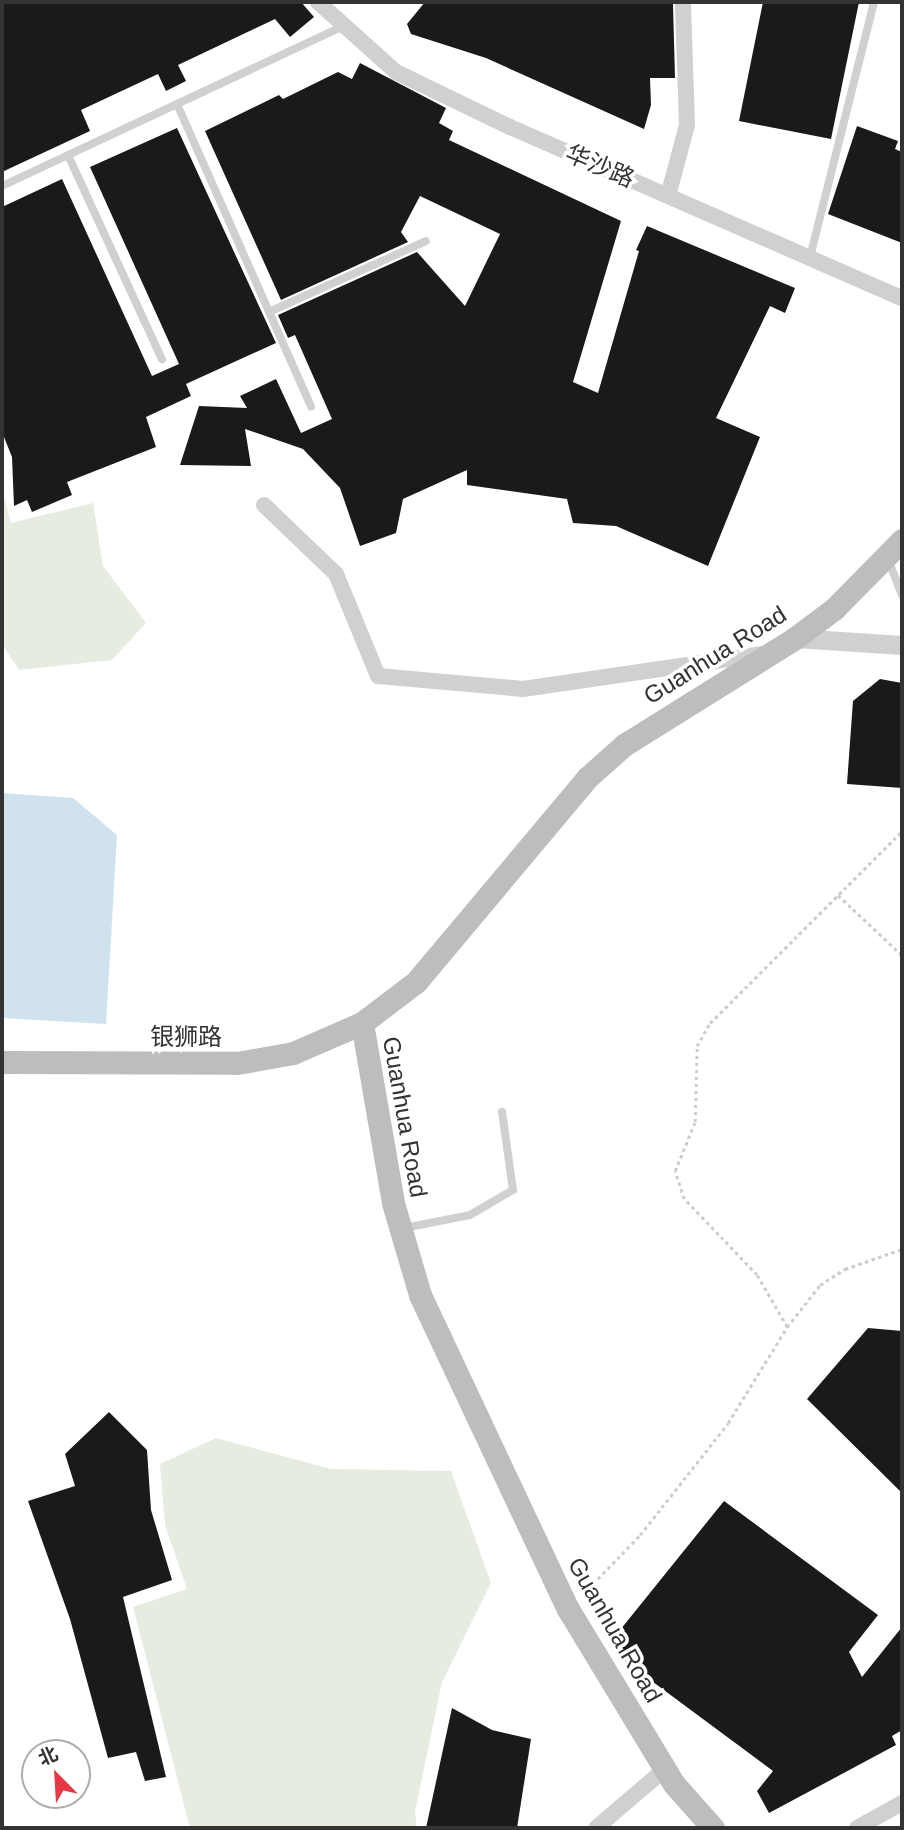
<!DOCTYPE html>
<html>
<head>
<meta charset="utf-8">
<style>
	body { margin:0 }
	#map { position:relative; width:904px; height:1830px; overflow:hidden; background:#fff; font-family:Arial,"Noto Sans SC",sans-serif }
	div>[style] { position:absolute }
	.green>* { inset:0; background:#e6ecdf }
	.water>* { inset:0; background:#cfe2ee }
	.building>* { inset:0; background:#1a1a1a }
	.path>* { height:2.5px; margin-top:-1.25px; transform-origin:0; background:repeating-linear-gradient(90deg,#cdcdcd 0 3.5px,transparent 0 7px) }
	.service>* { height:8px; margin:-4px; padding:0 4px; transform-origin:4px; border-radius:4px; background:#d0d0d0 }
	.minor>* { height:16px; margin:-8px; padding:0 8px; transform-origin:8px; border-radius:8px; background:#d0d0d0 }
	.tertiary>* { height:19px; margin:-9.5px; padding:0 9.5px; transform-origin:9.5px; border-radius:9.5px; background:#d0d0d0 }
	.secondary>* { height:23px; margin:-11.5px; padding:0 11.5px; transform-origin:11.5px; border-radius:11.5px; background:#bdbdbd }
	span { translate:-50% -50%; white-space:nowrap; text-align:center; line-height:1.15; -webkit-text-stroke:7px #fff; paint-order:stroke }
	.street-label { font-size:24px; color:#333 }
	.frame { position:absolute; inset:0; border:4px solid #333; pointer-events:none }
	.north { position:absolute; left:21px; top:1739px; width:70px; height:70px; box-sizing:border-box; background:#fff; border:2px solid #adadad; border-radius:50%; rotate:336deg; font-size:19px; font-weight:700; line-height:28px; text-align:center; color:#333 }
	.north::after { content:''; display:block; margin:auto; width:24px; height:32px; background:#e63946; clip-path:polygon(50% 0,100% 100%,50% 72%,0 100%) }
</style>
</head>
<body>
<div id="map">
	<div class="green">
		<i style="clip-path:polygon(2px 490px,11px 523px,93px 503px,103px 566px,146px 623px,112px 660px,19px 670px,2px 644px)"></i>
		<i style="clip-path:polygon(216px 1438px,331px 1469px,451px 1471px,491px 1583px,442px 1682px,415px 1812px,417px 1828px,190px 1828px,133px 1607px,187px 1589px,165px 1525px,160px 1464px)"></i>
	</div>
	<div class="water">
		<i style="clip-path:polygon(2px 793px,73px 798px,117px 835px,106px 1024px,2px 1018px)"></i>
	</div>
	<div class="building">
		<i style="clip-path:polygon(2px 2px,301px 2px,314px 17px,290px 37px,275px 19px,178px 65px,186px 81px,166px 91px,158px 74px,81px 110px,90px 131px,2px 172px)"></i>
		<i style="clip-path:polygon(425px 2px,662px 2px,673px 4px,675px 78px,650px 78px,651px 105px,644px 129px,486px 58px,411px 34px,407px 24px)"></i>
		<i style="clip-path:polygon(763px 2px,859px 2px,831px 139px,739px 121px)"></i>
		<i style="clip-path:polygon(360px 63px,446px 108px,439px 123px,453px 131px,449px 140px,621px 221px,573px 382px,598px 393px,639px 251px,636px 250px,647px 226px,795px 288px,785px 313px,770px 306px,716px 418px,760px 437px,708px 566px,616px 526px,573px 523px,567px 499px,467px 485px,467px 470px,403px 499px,396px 533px,360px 546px,340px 488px,303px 449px,245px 429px,251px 466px,180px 465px,199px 406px,247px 408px,240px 396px,276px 379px,301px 433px,332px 419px,295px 335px,288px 338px,278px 315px,417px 252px,465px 306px,500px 234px,420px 196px,401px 232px,408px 242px,281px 300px,205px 131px,279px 95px,283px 99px,338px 72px,352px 79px)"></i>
		<i style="clip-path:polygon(857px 126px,898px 141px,895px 149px,902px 152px,902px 243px,828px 214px)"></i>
		<i style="clip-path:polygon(177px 128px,276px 343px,186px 384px,191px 396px,146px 417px,156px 447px,67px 482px,72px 495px,32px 512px,27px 500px,14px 506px,12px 457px,2px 432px,2px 207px,62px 179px,152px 376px,179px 364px,90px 167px)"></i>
		<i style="clip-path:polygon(880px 679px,902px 683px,902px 788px,847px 784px,853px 701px)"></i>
		<i style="clip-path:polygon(868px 1328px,902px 1331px,902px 1493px,807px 1399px)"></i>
		<i style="clip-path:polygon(109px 1412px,147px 1450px,151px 1510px,172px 1580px,123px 1597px,166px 1777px,145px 1781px,136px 1752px,108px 1758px,70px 1619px,28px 1501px,75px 1486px,65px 1454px)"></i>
		<i style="clip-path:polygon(724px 1501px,878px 1615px,849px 1652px,862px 1677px,902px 1627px,902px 1730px,892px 1736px,896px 1745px,769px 1813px,757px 1791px,773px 1771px,622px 1659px,612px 1640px)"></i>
		<i style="clip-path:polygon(452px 1708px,492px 1730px,531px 1739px,517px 1828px,426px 1828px)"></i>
	</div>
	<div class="path">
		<i style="left:838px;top:895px;width:88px;rotate:43.2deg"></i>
		<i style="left:787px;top:1327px;width:60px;rotate:-120deg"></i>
		<i style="left:757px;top:1275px;width:105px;rotate:-133.8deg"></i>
		<i style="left:684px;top:1199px;width:29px;rotate:-108deg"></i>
		<i style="left:675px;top:1171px;width:53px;rotate:-67.8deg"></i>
		<i style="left:695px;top:1122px;width:76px;rotate:-88.5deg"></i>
		<i style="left:697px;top:1046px;width:26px;rotate:-61deg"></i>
		<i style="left:710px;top:1023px;width:272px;rotate:-45deg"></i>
		<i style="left:583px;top:1594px;width:82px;rotate:-46deg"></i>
		<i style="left:640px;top:1535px;width:142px;rotate:-51.8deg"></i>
		<i style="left:728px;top:1423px;width:113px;rotate:-58.4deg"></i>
		<i style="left:787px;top:1327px;width:53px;rotate:-51.8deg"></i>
		<i style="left:820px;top:1285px;width:30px;rotate:-33deg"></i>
		<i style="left:845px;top:1269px;width:60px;rotate:-19.3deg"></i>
	</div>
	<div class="service">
		<i style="left:177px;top:104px;width:331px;rotate:66.1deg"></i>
		<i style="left:68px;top:155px;width:225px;rotate:65.3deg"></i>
		<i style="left:2px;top:186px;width:378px;rotate:-25.1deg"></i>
		<i style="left:810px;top:257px;width:263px;rotate:-75.9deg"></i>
		<i style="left:269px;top:312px;width:172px;rotate:-24.3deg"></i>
		<i style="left:888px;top:559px;width:39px;rotate:69deg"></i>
		<i style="left:404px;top:1228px;width:67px;rotate:-11.1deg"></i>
		<i style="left:470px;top:1215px;width:50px;rotate:-30.2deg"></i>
		<i style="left:513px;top:1190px;width:79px;rotate:-98deg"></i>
	</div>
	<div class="minor">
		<i style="left:318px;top:2px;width:105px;rotate:41.9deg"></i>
		<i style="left:396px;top:72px;width:127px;rotate:25.8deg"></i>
		<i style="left:510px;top:127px;width:428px;rotate:23.6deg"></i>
		<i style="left:668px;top:196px;width:73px;rotate:-75deg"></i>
		<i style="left:687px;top:125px;width:123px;rotate:-91.9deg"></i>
		<i style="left:264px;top:505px;width:100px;rotate:43.8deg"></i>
		<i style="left:336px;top:574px;width:110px;rotate:67.6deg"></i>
		<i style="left:378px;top:676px;width:146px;rotate:5.1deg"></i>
		<i style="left:523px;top:689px;width:244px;rotate:-8.3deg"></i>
		<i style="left:596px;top:1828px;width:91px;rotate:-40.5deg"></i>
		<i style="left:857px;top:1828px;width:51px;rotate:-29.1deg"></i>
	</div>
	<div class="tertiary">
		<i style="left:795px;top:638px;width:107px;rotate:3.7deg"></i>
	</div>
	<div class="secondary">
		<i style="left:362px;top:1023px;width:183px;rotate:80.2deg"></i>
		<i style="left:393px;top:1203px;width:96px;rotate:73.6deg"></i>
		<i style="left:420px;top:1295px;width:347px;rotate:64.8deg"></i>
		<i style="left:568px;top:1609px;width:205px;rotate:58.8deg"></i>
		<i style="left:674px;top:1784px;width:59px;rotate:48.4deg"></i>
		<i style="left:2px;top:1062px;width:235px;rotate:0.2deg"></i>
		<i style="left:237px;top:1063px;width:57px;rotate:-10.1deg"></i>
		<i style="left:293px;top:1053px;width:75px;rotate:-23.5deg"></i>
		<i style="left:362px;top:1023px;width:68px;rotate:-37.2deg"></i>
		<i style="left:416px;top:982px;width:266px;rotate:-50deg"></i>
		<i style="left:587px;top:778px;width:50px;rotate:-41.7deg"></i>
		<i style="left:624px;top:745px;width:202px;rotate:-32deg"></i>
		<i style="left:795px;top:638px;width:49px;rotate:-36.6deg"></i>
		<i style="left:834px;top:609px;width:97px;rotate:-45.4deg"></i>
	</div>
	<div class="street-label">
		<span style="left:600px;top:166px;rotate:23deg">华沙路</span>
		<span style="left:715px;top:655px;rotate:-32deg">Guanhua Road</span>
		<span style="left:186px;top:1037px">银狮路</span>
		<span style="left:405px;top:1117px;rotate:80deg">Guanhua Road</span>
		<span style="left:615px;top:1630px;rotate:60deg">Guanhua Road</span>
	</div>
	<div class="frame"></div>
	<div class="north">北</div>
</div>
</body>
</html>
